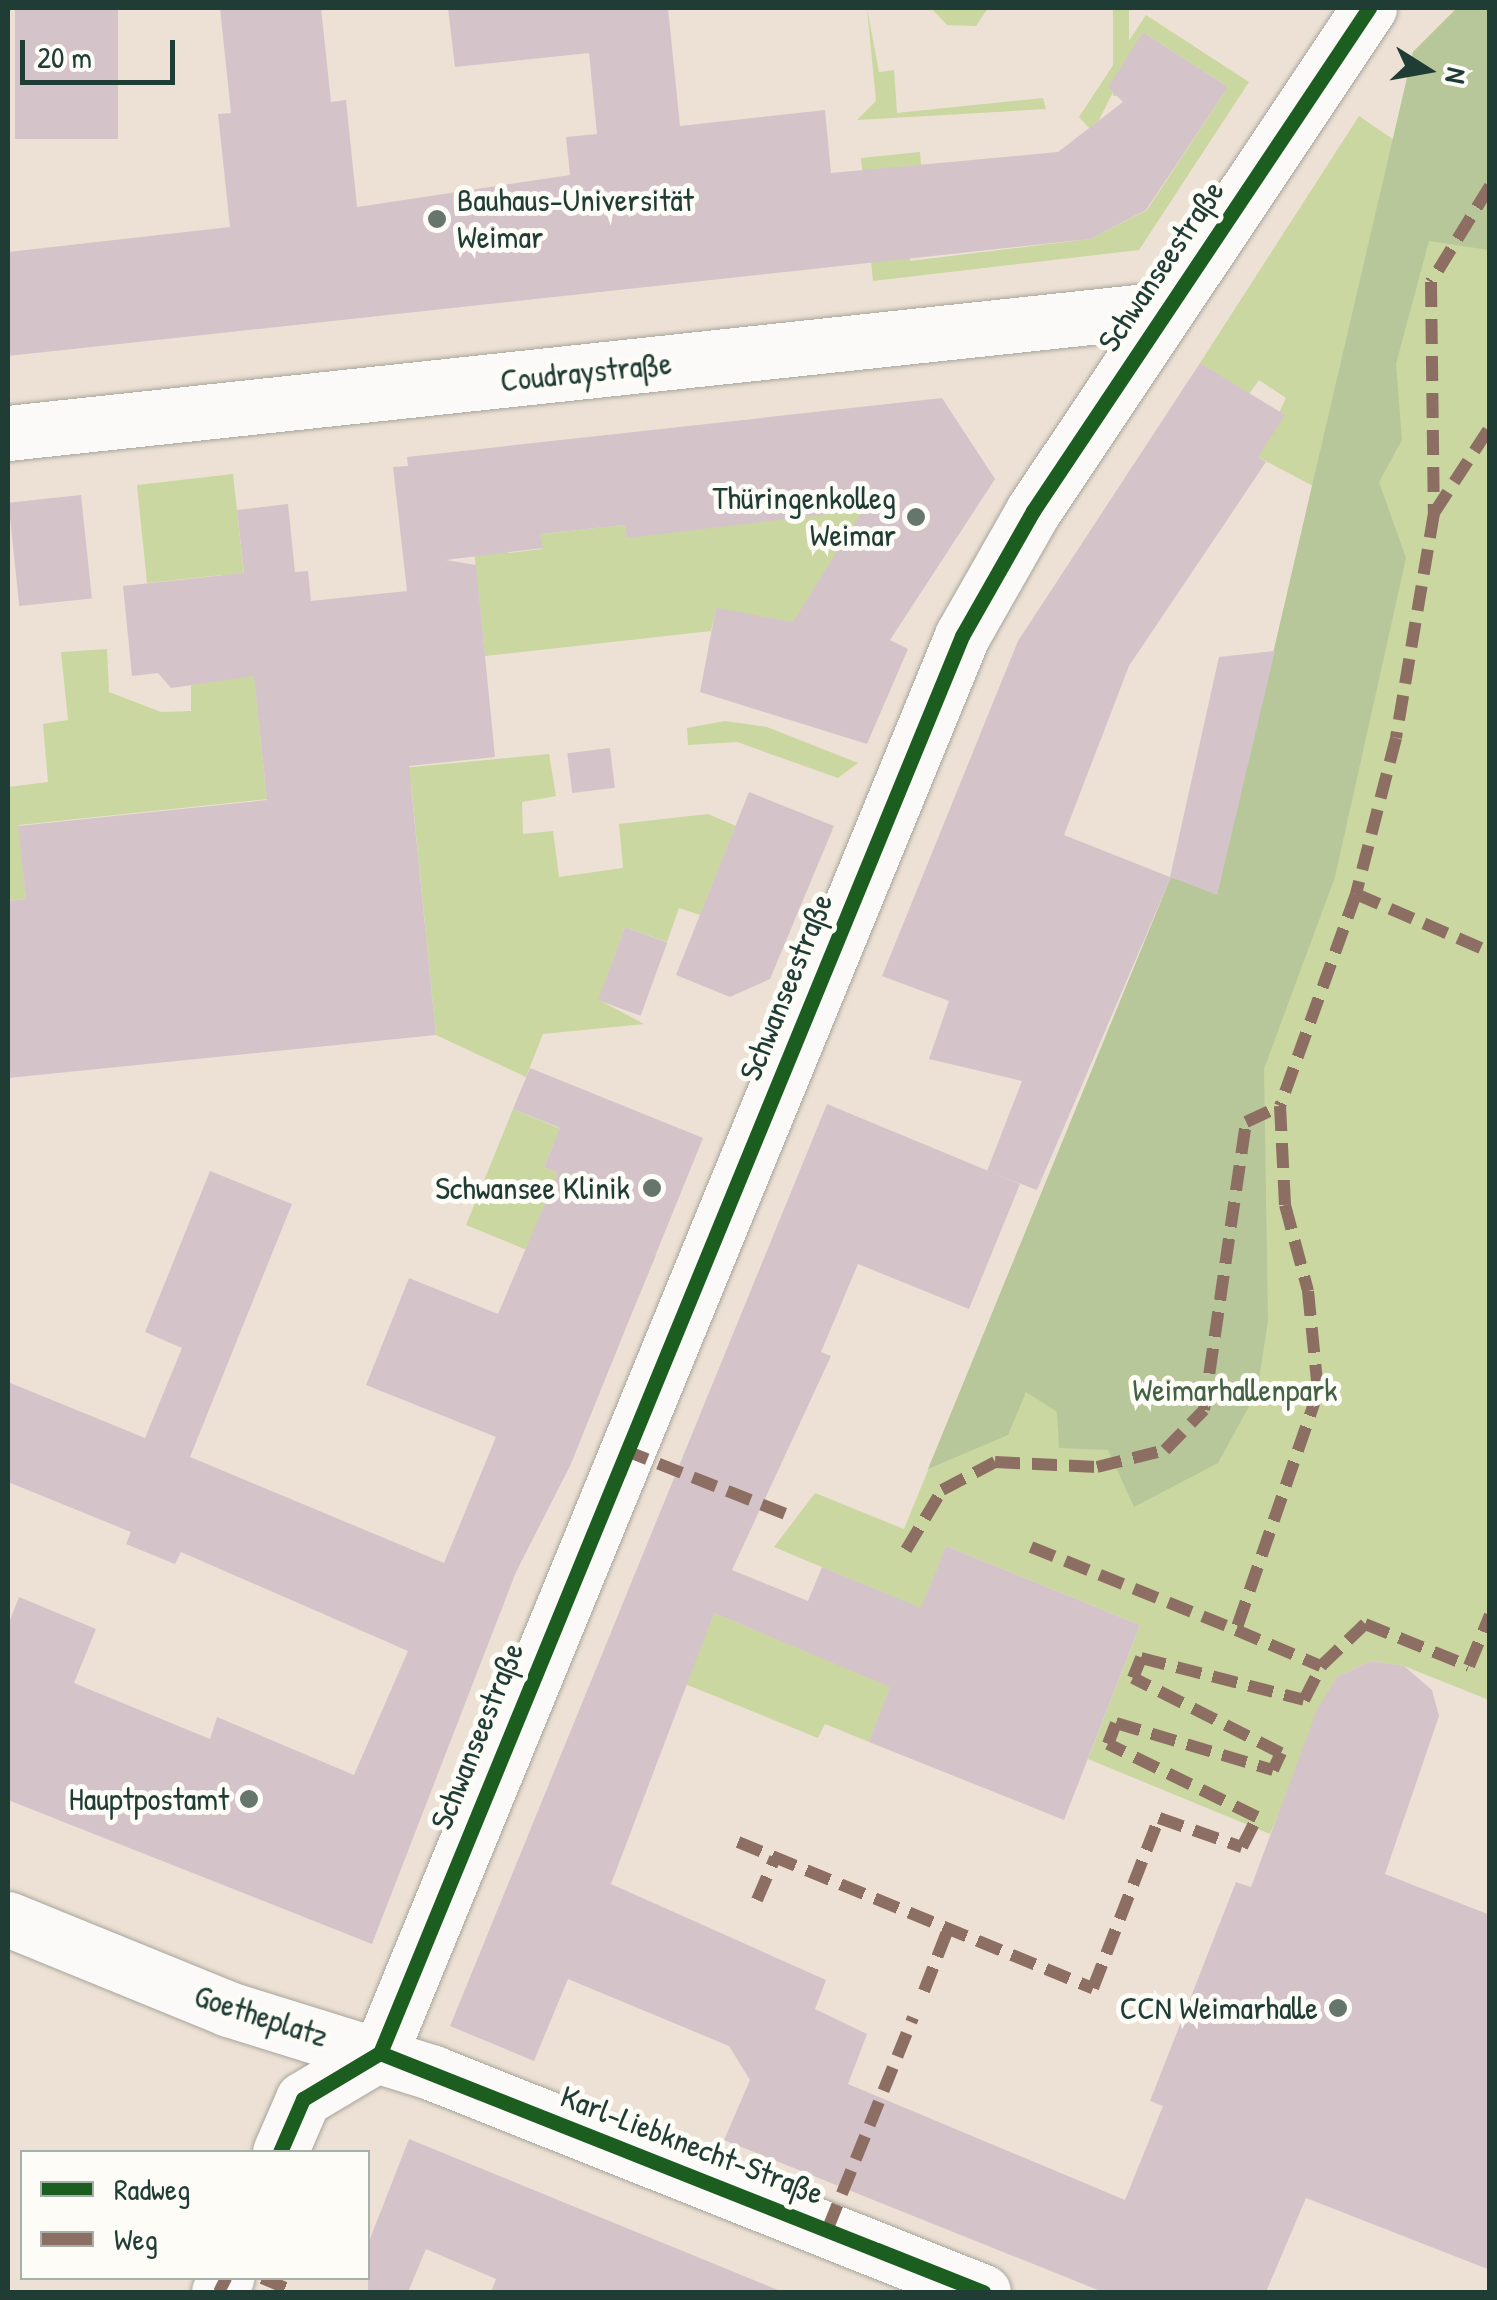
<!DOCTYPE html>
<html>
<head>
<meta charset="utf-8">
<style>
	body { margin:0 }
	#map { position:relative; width:1497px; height:2300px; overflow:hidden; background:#ece1d4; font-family:"Patrick Hand",sans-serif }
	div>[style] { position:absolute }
	.green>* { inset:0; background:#cad7a1; transform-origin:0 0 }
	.forest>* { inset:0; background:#b7c799 }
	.building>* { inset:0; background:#d4c4ca; transform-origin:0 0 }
	.roads { filter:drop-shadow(0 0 2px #a7a49b) drop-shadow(0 0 2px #a7a49b) }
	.minor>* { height:55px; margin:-27.5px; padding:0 27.5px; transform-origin:27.5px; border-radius:27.5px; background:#fcfaf9 }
	.quiet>* { height:12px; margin-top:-6px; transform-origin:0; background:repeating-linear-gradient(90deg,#8d6e63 0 25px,transparent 0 37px) }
	.cycleway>* { height:15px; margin:-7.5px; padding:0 7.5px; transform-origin:7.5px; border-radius:7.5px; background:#1b5e20 }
	.dots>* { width:28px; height:28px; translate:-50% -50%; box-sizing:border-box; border:5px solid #fdfcf7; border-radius:50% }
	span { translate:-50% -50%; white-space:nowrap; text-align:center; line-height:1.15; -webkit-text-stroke:10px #fdfcf7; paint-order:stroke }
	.poi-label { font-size:32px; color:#1f3d34 }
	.left { translate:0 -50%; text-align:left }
	.right { translate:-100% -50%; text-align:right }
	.street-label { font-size:32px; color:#1f3d34 }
	.park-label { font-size:32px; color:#436245 }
	.frame { position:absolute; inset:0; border:10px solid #1f3d34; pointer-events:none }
	.legend { position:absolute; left:20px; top:2150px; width:350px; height:130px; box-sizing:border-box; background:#fdfcf7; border:2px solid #a4b0a9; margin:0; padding:12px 18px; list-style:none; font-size:30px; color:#1f3d34 }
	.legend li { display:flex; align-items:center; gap:20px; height:50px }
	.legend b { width:50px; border:2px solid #a4b0a9 }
	.north { position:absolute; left:1377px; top:20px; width:100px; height:100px; -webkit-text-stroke:8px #fdfcf7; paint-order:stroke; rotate:101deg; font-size:28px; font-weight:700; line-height:40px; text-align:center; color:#1f3d34 }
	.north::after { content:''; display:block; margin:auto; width:35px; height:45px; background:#1f3d34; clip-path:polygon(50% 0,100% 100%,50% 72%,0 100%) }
	.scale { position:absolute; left:20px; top:40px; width:155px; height:45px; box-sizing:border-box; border:5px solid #1f3d34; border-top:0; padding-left:12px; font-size:30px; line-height:35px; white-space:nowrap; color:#1f3d34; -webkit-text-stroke:8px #fdfcf7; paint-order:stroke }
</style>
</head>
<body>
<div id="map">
	<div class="green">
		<i style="clip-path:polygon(867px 8px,879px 72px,894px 70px,897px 113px,1043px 98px,1046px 109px,857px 120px,876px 101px)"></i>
		<i style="clip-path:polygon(931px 8px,988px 8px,976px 26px,947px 25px)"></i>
		<i style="left:1113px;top:8px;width:16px;height:88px"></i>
		<i style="clip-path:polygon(1457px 8px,1489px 8px,1489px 1700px,1404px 1666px,1370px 1661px,1337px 1677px,1270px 1834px,1088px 1759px,1140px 1625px,946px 1546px,869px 1742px,825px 1724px,818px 1738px,685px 1684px,714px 1613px,846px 1668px,879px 1591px,774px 1547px,815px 1493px,904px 1529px,1171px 877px,1217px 894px,1315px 487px,1258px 457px,1286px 398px,1259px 380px,1249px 394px,1200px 363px,1359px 116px,1397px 142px,1413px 52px)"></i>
		<i style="clip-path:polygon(1146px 15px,1249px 82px,1139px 250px,873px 281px,861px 158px,920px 152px,921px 165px,899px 167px,910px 261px,1090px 239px,1147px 210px,1228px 87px,1143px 32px,1093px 132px,1079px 117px)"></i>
		<i style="clip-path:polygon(233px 474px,247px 603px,222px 575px,147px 583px,137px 485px)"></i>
		<i style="clip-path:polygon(854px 501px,863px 521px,796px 623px,716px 609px,711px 631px,485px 656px,473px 542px,505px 538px,508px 553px,542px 549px,540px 534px,625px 525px,627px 538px)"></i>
		<i style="clip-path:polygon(107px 649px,109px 692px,161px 712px,191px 711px,191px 685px,253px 663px,265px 781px,549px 754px,556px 796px,522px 802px,523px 834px,553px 831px,559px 877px,623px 868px,619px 824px,708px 814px,736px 826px,700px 915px,679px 908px,667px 942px,625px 927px,599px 1000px,644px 1024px,543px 1034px,526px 1077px,436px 1035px,411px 784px,19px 825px,26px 899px,8px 901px,8px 787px,48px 782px,43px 724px,68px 720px,61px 652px)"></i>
		<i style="clip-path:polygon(725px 721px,767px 727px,858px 763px,838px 778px,737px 742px,688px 745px,687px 728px)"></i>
		<i style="clip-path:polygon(513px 1109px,575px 1135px,570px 1148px,554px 1143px,544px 1167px,558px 1173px,543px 1210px,656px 1255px,639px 1296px,466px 1225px)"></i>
	</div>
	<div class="forest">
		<i style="clip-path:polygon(1457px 8px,1489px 8px,1489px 250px,1429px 241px,1396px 364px,1402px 440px,1379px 482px,1406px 558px,1335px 877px,1264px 1069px,1268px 1321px,1257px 1392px,1218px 1463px,1134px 1507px,1108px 1450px,1059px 1448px,1057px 1412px,1026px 1392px,1008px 1435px,928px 1469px,1171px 877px,1217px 894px,1413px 52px)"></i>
	</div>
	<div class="building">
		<i style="left:15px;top:8px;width:103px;height:131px"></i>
		<i style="clip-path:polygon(220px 8px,321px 8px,331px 102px,346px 100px,357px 207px,570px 175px,566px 137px,597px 134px,589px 53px,455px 67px,448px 8px,668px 8px,680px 126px,825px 110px,831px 173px,1058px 152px,1123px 102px,1108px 87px,1143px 32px,1228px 87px,1146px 210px,1090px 239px,8px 356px,8px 252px,230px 227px,218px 114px,231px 113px)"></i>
		<i style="clip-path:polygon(1200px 363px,1285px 415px,1258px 457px,1266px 462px,1129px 666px,1064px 835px,1170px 877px,1219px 657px,1275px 651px,1217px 895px,1171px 877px,1037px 1190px,987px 1171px,1022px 1081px,929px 1059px,949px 1001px,882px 976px,1018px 641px)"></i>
		<i style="clip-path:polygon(942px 398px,995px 479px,890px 640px,908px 649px,867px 744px,700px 692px,716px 608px,793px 622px,863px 510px,627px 538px,625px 525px,540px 534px,543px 548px,446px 560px,476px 565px,495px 757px,409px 766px,436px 1035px,8px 1078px,8px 901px,26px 899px,18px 826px,267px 800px,254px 676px,171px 688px,158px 673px,132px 676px,123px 586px,244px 573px,237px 510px,288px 504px,295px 572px,308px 571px,311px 601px,407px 591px,393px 467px,408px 466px,407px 457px)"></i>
		<i style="left:81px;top:495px;width:104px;height:73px;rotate:84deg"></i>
		<i style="left:610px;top:748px;width:40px;height:43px;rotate:83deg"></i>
		<i style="clip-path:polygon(749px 792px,834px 826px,770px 979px,730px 997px,676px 975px)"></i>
		<i style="left:625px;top:927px;width:45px;height:78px;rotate:20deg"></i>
		<i style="clip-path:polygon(530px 1068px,703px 1138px,570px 1466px,516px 1572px,372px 1944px,8px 1800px,8px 1625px,19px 1597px,96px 1629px,74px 1683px,210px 1739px,217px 1717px,354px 1775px,408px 1651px,181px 1552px,175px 1564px,126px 1544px,131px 1532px,8px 1482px,8px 1382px,145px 1438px,182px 1348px,145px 1332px,210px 1171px,292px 1204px,190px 1457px,444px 1563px,496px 1437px,366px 1385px,409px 1278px,498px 1314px,558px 1173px,544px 1167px,560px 1128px,513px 1109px)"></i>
		<i style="clip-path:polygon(827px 1104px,1020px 1184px,969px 1309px,858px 1264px,821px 1352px,831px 1356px,732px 1570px,808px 1601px,822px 1567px,921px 1608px,946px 1546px,1140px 1625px,1064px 1820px,869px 1742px,890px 1687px,714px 1613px,611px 1884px,826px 1980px,815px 2009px,867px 2034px,848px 2084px,1125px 2200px,1163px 2106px,1150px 2101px,1236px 1882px,1251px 1887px,1317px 1710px,1337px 1677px,1370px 1661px,1404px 1666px,1432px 1690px,1439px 1716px,1385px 1874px,1490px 1915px,1490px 2270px,1306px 2198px,1266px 2292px,1103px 2292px,724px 2140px,750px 2080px,729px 2046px,568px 1979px,534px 2061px,450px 2026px)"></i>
		<i style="clip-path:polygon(409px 2139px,778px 2290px,778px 2292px,491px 2292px,496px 2279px,426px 2249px,408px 2292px,368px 2292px,368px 2244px)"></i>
	</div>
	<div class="roads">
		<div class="minor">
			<i style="left:8px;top:433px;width:1163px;rotate:-6.12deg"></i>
			<i style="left:8px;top:1919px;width:238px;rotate:22.2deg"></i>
			<i style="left:228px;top:2009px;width:215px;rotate:17.3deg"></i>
			<i style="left:433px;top:2073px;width:592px;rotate:21.71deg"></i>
			<i style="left:380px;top:2053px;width:1532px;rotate:-67.67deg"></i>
			<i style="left:962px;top:636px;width:144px;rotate:-60.4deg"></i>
			<i style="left:1033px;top:511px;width:605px;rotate:-56.26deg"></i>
			<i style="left:280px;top:2152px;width:58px;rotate:-66.5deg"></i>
			<i style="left:303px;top:2099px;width:90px;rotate:-30.9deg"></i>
			<i style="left:219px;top:2292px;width:16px;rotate:-63deg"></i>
		</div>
	</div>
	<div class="quiet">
		<i style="left:1490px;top:186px;width:113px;rotate:121.6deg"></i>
		<i style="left:1431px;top:282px;width:231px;rotate:89.3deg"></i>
		<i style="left:1434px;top:513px;width:228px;rotate:99.6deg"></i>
		<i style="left:1396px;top:738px;width:161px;rotate:104.4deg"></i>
		<i style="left:1356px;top:894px;width:225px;rotate:109.7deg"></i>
		<i style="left:1280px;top:1106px;width:99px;rotate:87.1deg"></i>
		<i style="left:1285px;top:1205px;width:89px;rotate:75deg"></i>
		<i style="left:1308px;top:1291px;width:101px;rotate:84.3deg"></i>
		<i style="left:1318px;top:1392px;width:252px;rotate:109deg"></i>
		<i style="left:1236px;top:1630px;width:92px;rotate:23deg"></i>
		<i style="left:1321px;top:1666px;width:61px;rotate:-43.7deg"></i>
		<i style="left:1365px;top:1624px;width:112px;rotate:22deg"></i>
		<i style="left:1469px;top:1666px;width:55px;rotate:-67.6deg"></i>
		<i style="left:1434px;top:513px;width:103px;rotate:-56.9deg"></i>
		<i style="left:1356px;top:894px;width:146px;rotate:23.4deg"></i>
		<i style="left:624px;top:1450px;width:185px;rotate:21.6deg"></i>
		<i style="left:1031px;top:1547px;width:221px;rotate:22deg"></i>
		<i style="left:906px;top:1550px;width:70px;rotate:-59deg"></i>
		<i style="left:942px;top:1490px;width:60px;rotate:-27.8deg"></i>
		<i style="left:995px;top:1462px;width:102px;rotate:2.8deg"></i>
		<i style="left:1097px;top:1467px;width:70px;rotate:-14deg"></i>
		<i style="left:1165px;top:1450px;width:56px;rotate:-45.7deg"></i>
		<i style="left:1204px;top:1410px;width:291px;rotate:-81.7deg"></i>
		<i style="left:1246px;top:1122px;width:38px;rotate:-25deg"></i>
		<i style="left:738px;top:1842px;width:384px;rotate:22.4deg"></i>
		<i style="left:1093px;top:1988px;width:182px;rotate:-68.8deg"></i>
		<i style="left:1159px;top:1818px;width:88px;rotate:19.3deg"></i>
		<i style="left:1242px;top:1847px;width:34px;rotate:-63deg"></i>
		<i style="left:1257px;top:1817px;width:166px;rotate:-153.9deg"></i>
		<i style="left:1108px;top:1744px;width:22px;rotate:-69deg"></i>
		<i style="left:1116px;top:1723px;width:164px;rotate:16.7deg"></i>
		<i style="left:1273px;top:1770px;width:19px;rotate:-65deg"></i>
		<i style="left:1281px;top:1753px;width:166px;rotate:-153.1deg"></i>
		<i style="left:1133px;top:1678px;width:22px;rotate:-68deg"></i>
		<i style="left:1141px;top:1658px;width:168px;rotate:14.4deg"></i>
		<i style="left:1304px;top:1700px;width:38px;rotate:-63deg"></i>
		<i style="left:757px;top:1900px;width:46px;rotate:-66.8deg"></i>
		<i style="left:924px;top:1991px;width:66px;rotate:-68.8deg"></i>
		<i style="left:828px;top:2228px;width:227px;rotate:-68deg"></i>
		<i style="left:262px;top:2278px;width:36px;rotate:23deg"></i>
		<i style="left:219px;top:2292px;width:16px;rotate:-63deg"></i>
	</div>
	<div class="cycleway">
		<i style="left:380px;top:2053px;width:1532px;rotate:-67.67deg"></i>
		<i style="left:962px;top:636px;width:144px;rotate:-60.4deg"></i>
		<i style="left:1033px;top:511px;width:605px;rotate:-56.26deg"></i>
		<i style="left:380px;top:2053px;width:649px;rotate:21.62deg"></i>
		<i style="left:280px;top:2152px;width:58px;rotate:-66.5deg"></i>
		<i style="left:303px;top:2099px;width:90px;rotate:-30.9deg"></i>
	</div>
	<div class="dots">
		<i style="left:437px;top:219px;background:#67766c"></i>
		<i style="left:916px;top:517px;background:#67766c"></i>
		<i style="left:652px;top:1188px;background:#67766c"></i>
		<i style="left:249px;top:1799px;background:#67766c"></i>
		<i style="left:1338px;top:2008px;background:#67766c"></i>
	</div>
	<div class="poi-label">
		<span class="left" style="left:457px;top:219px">Bauhaus-Universität<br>Weimar</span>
		<span class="right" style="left:896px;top:517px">Thüringenkolleg<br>Weimar</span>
		<span class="right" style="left:630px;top:1188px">Schwansee Klinik</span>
		<span class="right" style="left:229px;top:1799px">Hauptpostamt</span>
		<span class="right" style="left:1318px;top:2008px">CCN Weimarhalle</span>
	</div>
	<div class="street-label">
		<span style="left:1161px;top:266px;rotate:-56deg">Schwanseestraße</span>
		<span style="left:586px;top:372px;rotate:-6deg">Coudraystraße</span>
		<span style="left:786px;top:987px;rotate:-68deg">Schwanseestraße</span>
		<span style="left:477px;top:1736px;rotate:-68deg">Schwanseestraße</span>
		<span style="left:261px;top:2016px;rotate:18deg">Goetheplatz</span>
		<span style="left:692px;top:2145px;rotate:21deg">Karl-Liebknecht-Straße</span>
	</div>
	<div class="park-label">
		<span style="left:1235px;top:1390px">Weimarhallenpark</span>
	</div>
	<div class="frame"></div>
	<ul class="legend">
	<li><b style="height:12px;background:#1b5e20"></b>Radweg</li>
	<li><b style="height:12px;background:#8d6e63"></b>Weg</li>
	</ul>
	<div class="north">N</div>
	<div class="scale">20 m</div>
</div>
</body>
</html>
